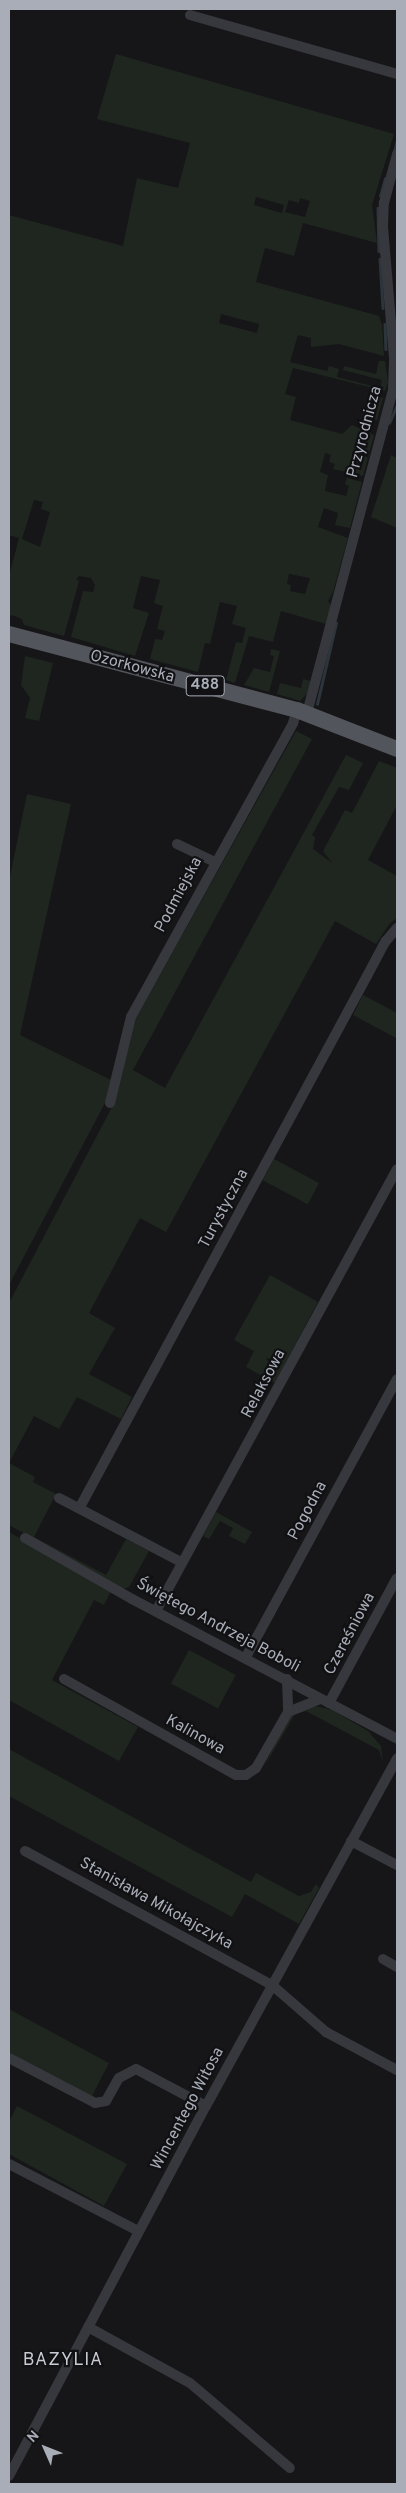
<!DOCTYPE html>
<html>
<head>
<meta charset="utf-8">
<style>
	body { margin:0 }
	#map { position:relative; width:406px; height:2493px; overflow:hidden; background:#161618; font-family:Overpass,sans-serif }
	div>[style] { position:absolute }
	.green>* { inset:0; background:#1e261f; transform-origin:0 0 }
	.stream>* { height:2.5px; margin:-1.25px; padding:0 1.25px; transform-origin:1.25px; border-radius:1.25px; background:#2c353c }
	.minor>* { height:10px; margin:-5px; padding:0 5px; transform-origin:5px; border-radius:5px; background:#37383d }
	.primary>* { height:16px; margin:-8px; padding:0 8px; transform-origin:8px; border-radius:8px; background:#53555c }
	span { translate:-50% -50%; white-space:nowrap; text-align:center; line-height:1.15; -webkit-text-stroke:4.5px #111113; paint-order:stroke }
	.shield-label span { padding:1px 4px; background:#111113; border:1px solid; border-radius:4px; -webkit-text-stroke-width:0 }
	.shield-label { font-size:15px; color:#a8adb8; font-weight:700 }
	.street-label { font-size:16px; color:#a8adb8 }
	.neighbourhood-label { font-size:18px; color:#c9ccd4; letter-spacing:1px }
	.frame { position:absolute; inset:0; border:10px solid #a8adb8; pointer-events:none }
	.north { position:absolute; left:20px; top:2423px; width:50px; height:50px; -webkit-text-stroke:4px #111113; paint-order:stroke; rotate:314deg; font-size:14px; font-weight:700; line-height:20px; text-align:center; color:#a8adb8 }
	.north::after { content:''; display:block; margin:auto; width:18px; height:22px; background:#a8adb8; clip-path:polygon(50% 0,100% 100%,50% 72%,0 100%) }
</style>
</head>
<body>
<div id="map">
	<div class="green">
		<i style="clip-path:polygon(evenodd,116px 54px,394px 134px,372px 205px,377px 243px,303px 223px,294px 256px,265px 248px,256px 282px,379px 316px,382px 325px,384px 356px,339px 344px,311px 347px,311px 338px,298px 335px,290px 362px,327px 371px,329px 366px,339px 369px,337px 377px,380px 388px,382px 380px,343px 370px,344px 366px,376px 374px,379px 361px,385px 361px,388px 382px,385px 391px,293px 368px,285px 394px,296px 397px,290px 420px,342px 434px,352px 425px,374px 435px,363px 476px,333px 469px,335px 464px,329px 462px,331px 455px,325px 453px,323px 461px,320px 472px,328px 475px,325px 491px,346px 496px,349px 486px,345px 484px,347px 478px,362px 482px,350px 528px,335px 525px,338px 513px,324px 508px,318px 527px,348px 538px,333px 592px,328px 601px,331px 605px,326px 624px,281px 611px,273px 642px,249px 636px,235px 683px,226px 680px,236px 642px,242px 643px,246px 628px,232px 624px,237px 606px,220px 602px,210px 644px,205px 643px,198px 672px,150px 659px,155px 639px,162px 640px,165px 631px,157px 629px,163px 606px,154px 603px,160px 580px,141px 576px,133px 608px,149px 613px,135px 656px,71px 637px,83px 591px,93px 592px,95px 585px,91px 578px,79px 576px,76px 579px,79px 581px,64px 636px,24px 625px,22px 619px,12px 615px,9px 618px,9px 576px,19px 538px,9px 535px,9px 215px,123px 246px,137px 178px,178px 188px,190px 143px,97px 119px,116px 54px,256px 197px,284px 205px,282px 213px,254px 205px,256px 197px,116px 54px,300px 198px,310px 201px,305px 217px,285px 212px,289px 200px,299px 203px,300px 198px,116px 54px,221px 314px,259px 324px,257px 333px,219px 323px,221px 314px,116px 54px,34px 500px,43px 502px,41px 509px,50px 512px,40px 547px,22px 539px,34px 500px,116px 54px,289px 574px,310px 578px,305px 594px,290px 591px,291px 585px,287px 584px,289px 574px)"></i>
		<i style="clip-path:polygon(371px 395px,383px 398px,377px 420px,362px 416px)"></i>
		<i style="clip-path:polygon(391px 455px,397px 458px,397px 528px,371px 517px)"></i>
		<i style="clip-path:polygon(271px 649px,280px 651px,269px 692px,244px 685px,254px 668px,270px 672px,274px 656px,270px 655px)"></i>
		<i style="clip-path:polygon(25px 656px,53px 663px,39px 721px,25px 718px,30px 698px,21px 685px)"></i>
		<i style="clip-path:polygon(303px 679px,311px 681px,308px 693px,300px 701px,277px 694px,280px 683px,301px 688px)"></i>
		<i style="clip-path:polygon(296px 731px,312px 739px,133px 1070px,165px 1088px,346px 755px,363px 763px,349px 790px,339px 787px,312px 835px,315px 837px,313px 849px,332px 863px,323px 851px,345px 810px,352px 813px,379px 761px,397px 768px,397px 805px,368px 860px,397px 876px,397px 918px,390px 923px,376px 944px,335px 921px,166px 1232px,140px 1218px,89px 1313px,115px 1328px,89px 1374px,132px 1397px,121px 1419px,77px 1397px,59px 1429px,34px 1416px,9px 1463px,35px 1477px,33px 1482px,56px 1494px,34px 1537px,106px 1575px,126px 1539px,149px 1551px,129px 1587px,123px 1589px,9px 1525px,9px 1303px,113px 1105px,136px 1018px)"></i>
		<i style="clip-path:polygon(27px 794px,71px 804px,20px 1035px,111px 1080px,106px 1101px,9px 1285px,9px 881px)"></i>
		<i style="clip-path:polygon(363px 995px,397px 1013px,396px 1038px,353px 1015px)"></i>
		<i style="left:274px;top:1159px;width:51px;height:24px;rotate:28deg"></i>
		<i style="clip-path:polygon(270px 1275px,318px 1302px,275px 1383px,246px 1367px,254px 1351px,234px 1340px)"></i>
		<i style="clip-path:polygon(216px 1512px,252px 1532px,245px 1544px,229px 1536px,233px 1528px,220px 1521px,209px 1539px,203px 1536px)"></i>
		<i style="clip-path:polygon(9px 1532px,111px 1591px,104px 1605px,94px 1600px,52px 1680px,138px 1727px,119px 1761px,9px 1700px)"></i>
		<i style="left:189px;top:1650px;width:53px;height:38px;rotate:28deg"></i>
		<i style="clip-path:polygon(316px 1706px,332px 1710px,368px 1731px,381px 1746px,383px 1762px,379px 1750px,306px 1711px,295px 1714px,263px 1769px,287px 1720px,293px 1713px)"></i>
		<i style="clip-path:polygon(9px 1749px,251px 1882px,256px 1873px,299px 1896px,311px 1892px,316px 1884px,319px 1888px,299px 1924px,245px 1894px,232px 1917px,9px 1796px)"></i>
		<i style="clip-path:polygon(9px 2009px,109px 2063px,91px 2098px,9px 2053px)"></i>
		<i style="clip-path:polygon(17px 2106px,127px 2164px,104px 2206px,9px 2154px,9px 2122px)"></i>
	</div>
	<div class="stream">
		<i style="left:394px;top:152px;width:12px;rotate:-76deg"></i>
		<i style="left:380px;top:196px;width:18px;rotate:-74deg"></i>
		<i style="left:378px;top:208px;width:43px;rotate:88.7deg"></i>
		<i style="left:380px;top:259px;width:49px;rotate:86.5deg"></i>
		<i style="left:385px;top:324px;width:25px;rotate:88deg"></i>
		<i style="left:389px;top:423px;width:20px;rotate:-66deg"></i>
		<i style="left:317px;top:704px;width:83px;rotate:-76.8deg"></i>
	</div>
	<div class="minor">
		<i style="left:190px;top:15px;width:215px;rotate:15.9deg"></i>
		<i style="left:307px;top:713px;width:334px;rotate:-75.1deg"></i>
		<i style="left:393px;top:390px;width:32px;rotate:-88deg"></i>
		<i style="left:394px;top:358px;width:132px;rotate:-94.8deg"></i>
		<i style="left:383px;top:226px;width:23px;rotate:-88deg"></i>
		<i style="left:384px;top:203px;width:51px;rotate:-75.1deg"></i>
		<i style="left:177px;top:844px;width:42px;rotate:25.3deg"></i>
		<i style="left:110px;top:1103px;width:89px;rotate:-76.3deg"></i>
		<i style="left:131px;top:1017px;width:336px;rotate:-61.1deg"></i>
		<i style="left:293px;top:723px;width:14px;rotate:-73deg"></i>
		<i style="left:59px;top:1498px;width:138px;rotate:27.7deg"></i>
		<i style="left:80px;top:1507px;width:604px;rotate:-61.61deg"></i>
		<i style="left:367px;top:976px;width:40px;rotate:-62deg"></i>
		<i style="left:386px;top:941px;width:17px;rotate:-50deg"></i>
		<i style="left:25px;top:1538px;width:123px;rotate:29.7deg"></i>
		<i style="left:132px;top:1599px;width:300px;rotate:27.8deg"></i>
		<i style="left:156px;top:1611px;width:503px;rotate:-61.4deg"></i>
		<i style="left:246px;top:1657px;width:316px;rotate:-61.5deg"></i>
		<i style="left:64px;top:1679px;width:197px;rotate:29.2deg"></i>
		<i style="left:236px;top:1775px;width:10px"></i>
		<i style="left:246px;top:1775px;width:12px;rotate:-35deg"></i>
		<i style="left:256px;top:1768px;width:64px;rotate:-60.3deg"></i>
		<i style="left:288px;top:1712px;width:35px;rotate:-22deg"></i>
		<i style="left:287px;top:1679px;width:33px;rotate:88deg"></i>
		<i style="left:329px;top:1703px;width:142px;rotate:-61.5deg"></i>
		<i style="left:351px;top:1841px;width:52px;rotate:27.6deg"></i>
		<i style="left:25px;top:1851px;width:281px;rotate:28.5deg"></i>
		<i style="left:272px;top:1985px;width:72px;rotate:41deg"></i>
		<i style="left:326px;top:2032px;width:81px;rotate:28.2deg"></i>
		<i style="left:383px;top:1959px;width:16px;rotate:30deg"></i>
		<i style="left:9px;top:2058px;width:97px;rotate:27.6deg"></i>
		<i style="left:95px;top:2103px;width:11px;rotate:-10deg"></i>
		<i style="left:106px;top:2101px;width:26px;rotate:-61deg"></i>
		<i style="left:119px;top:2078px;width:19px;rotate:-28deg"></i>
		<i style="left:136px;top:2069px;width:79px;rotate:27.9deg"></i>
		<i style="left:9px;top:2164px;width:145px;rotate:27.4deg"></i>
		<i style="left:88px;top:2327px;width:116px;rotate:28.8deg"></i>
		<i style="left:190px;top:2383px;width:131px;rotate:40.4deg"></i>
		<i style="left:9px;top:2476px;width:419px;rotate:-62deg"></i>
		<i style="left:206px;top:2106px;width:397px;rotate:-61.2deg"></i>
	</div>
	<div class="primary">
		<i style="left:9px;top:634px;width:298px;rotate:14.8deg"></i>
		<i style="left:297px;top:710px;width:107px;rotate:21.3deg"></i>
	</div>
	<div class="shield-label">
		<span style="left:205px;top:686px">488</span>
	</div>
	<div class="street-label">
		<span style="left:365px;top:432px;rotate:-75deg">Przyrodnicza</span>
		<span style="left:132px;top:667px;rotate:15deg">Ozorkowska</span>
		<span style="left:179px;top:895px;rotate:-62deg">Podmiejska</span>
		<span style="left:224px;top:1209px;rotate:-62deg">Turystyczna</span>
		<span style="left:264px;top:1384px;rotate:-62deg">Relaksowa</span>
		<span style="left:308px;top:1511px;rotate:-62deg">Pogodna</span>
		<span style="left:218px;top:1626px;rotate:28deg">Świętego Andrzeja Boboli</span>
		<span style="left:350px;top:1634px;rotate:-62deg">Czereśniowa</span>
		<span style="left:195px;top:1735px;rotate:29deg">Kalinowa</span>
		<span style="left:156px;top:1904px;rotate:29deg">Stanisława Mikołajczyka</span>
		<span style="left:188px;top:2109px;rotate:-62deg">Wincentego Witosa</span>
	</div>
	<div class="neighbourhood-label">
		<span style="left:63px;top:2361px">BAZYLIA</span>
	</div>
	<div class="frame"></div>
	<div class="north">N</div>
</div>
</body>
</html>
